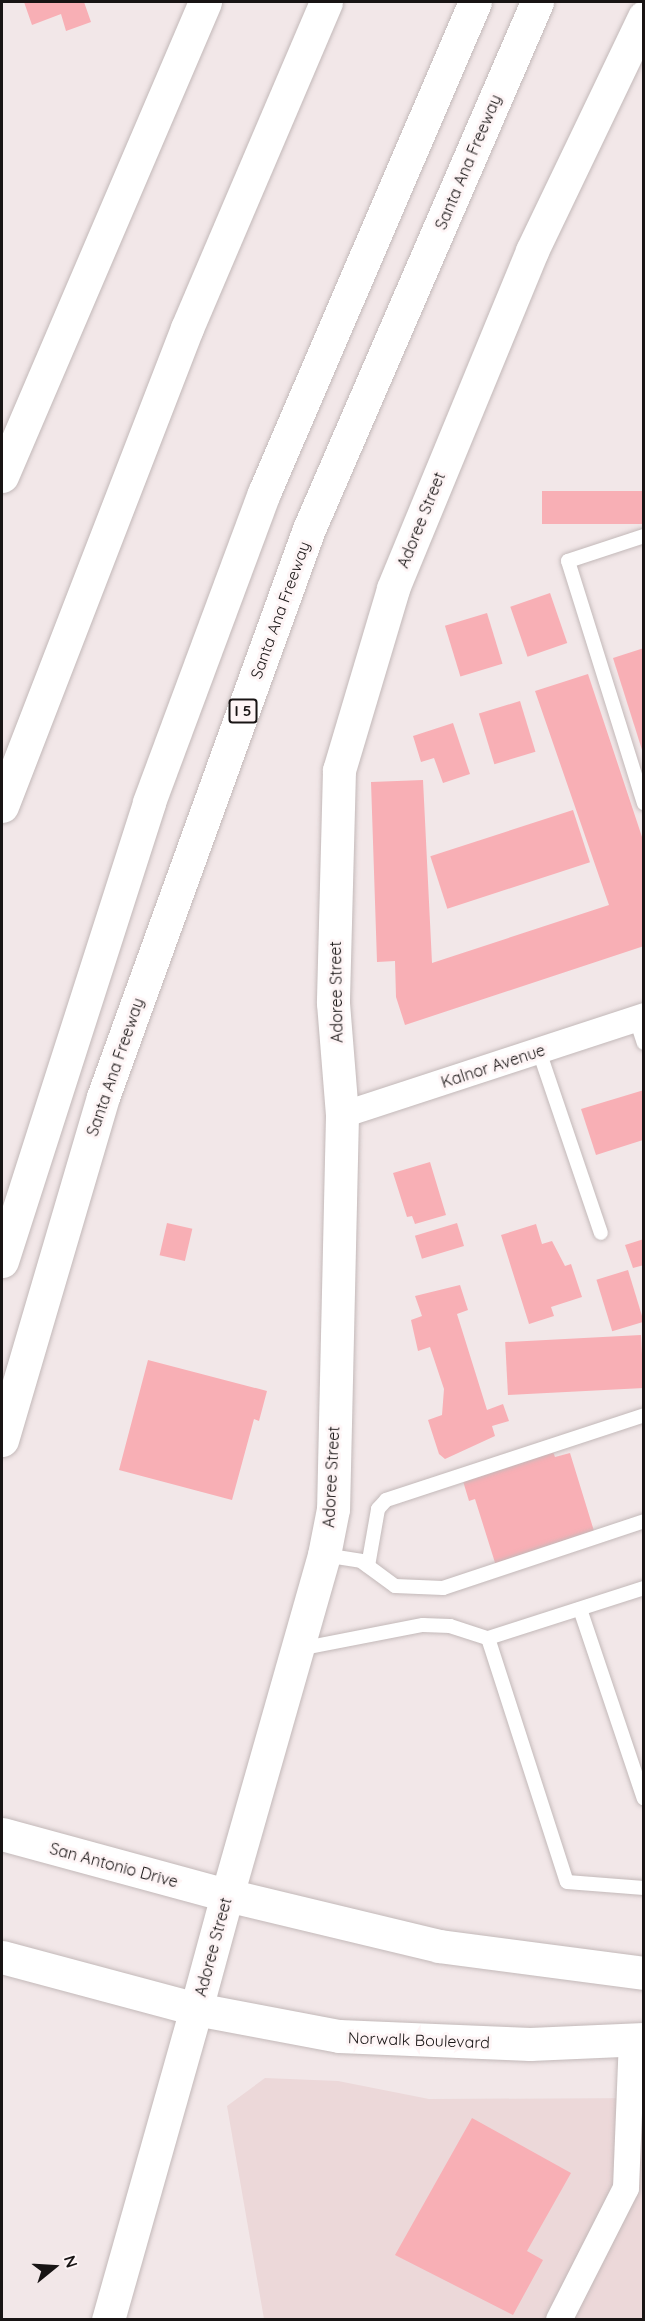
<!DOCTYPE html>
<html>
<head>
<meta charset="utf-8">
<style>
	body { margin:0 }
	#map { position:relative; width:645px; height:2321px; overflow:hidden; background:#f2e7e8; font-family:Quicksand,sans-serif }
	div>[style] { position:absolute }
	.built>* { inset:0; background:#ecd8d9 }
	.building>* { inset:0; background:#f8afb5; transform-origin:0 0 }
	.roads { filter:drop-shadow(0 0 2px #c3b9b9) drop-shadow(0 0 2px #c3b9b9) }
	.lane>* { height:14px; margin:-7px; padding:0 7px; transform-origin:7px; border-radius:7px; background:#fff }
	.street>* { height:26px; margin:-13px; padding:0 13px; transform-origin:13px; border-radius:13px; background:#fff }
	.secondary>* { height:33px; margin:-16.5px; padding:0 16.5px; transform-origin:16.5px; border-radius:16.5px; background:#fff }
	.primary>* { height:33px; margin:-16.5px; padding:0 16.5px; transform-origin:16.5px; border-radius:16.5px; background:#fff }
	.highway>* { height:33px; margin:-16.5px; padding:0 16.5px; transform-origin:16.5px; border-radius:16.5px; background:#fff }
	span { translate:-50% -50%; white-space:nowrap; text-align:center; line-height:1.15; -webkit-text-stroke:6px #fef5f6; paint-order:stroke }
	.shield-label span { padding:2px 4px; background:#fef5f6; border:2px solid; border-radius:4px; -webkit-text-stroke-width:0 }
	.shield-label { font-size:15px; color:#181414; font-weight:700 }
	.street-label { font-size:16px; color:#181414 }
	.frame { position:absolute; inset:0; border:3px solid #181414; pointer-events:none }
	.north { position:absolute; left:24px; top:2237px; width:60px; height:60px; -webkit-text-stroke:4px #fef5f6; paint-order:stroke; rotate:72deg; font-size:16px; font-weight:700; line-height:24px; text-align:center; color:#181414 }
	.north::after { content:''; display:block; margin:auto; width:21px; height:27px; background:#181414; clip-path:polygon(50% 0,100% 100%,50% 72%,0 100%) }
</style>
</head>
<body>
<div id="map">
	<div class="built">
		<i style="clip-path:polygon(265px 2078px,338px 2081px,429px 2099px,643px 2098px,643px 2319px,264px 2319px,227px 2106px)"></i>
	</div>
	<div class="building">
		<i style="clip-path:polygon(24px 2px,84px 2px,91px 22px,66px 31px,61px 14px,32px 25px)"></i>
		<i style="left:644px;top:491px;width:33px;height:102px;rotate:90deg"></i>
		<i style="left:550px;top:593px;width:53px;height:42px;rotate:71deg"></i>
		<i style="left:487px;top:613px;width:53px;height:44px;rotate:73deg"></i>
		<i style="clip-path:polygon(644px 648px,644px 753px,643px 753px,613px 658px)"></i>
		<i style="clip-path:polygon(588px 674px,644px 843px,644px 946px,405px 1025px,396px 997px,395px 961px,377px 962px,371px 782px,423px 780px,432px 963px,609px 905px,535px 691px)"></i>
		<i style="left:520px;top:701px;width:53px;height:43px;rotate:73deg"></i>
		<i style="clip-path:polygon(453px 723px,470px 774px,443px 783px,434px 758px,421px 762px,413px 736px)"></i>
		<i style="left:573px;top:810px;width:55px;height:150px;rotate:72deg"></i>
		<i style="clip-path:polygon(644px 1090px,643px 1140px,596px 1155px,581px 1109px)"></i>
		<i style="clip-path:polygon(430px 1162px,446px 1215px,415px 1224px,412px 1216px,407px 1217px,393px 1173px)"></i>
		<i style="left:167px;top:1223px;width:26px;height:33px;rotate:13deg"></i>
		<i style="left:457px;top:1223px;width:24px;height:44px;rotate:73deg"></i>
		<i style="clip-path:polygon(536px 1224px,542px 1244px,552px 1241px,565px 1266px,571px 1264px,582px 1297px,551px 1307px,554px 1316px,529px 1324px,501px 1235px)"></i>
		<i style="clip-path:polygon(644px 1239px,644px 1265px,633px 1268px,625px 1245px)"></i>
		<i style="left:628px;top:1270px;width:54px;height:33px;rotate:73deg"></i>
		<i style="clip-path:polygon(460px 1285px,468px 1310px,457px 1314px,487px 1410px,503px 1404px,509px 1421px,492px 1426px,495px 1436px,445px 1459px,439px 1454px,428px 1420px,442px 1415px,444px 1389px,430px 1347px,418px 1351px,411px 1320px,422px 1316px,415px 1296px)"></i>
		<i style="left:641px;top:1335px;width:53px;height:136px;rotate:87deg"></i>
		<i style="clip-path:polygon(148px 1360px,267px 1391px,259px 1421px,254px 1419px,232px 1500px,119px 1470px)"></i>
		<i style="clip-path:polygon(553px 1452px,555px 1457px,570px 1453px,594px 1531px,497px 1569px,475px 1499px,469px 1501px,463px 1481px)"></i>
		<i style="clip-path:polygon(472px 2118px,571px 2173px,527px 2251px,543px 2260px,513px 2315px,395px 2255px)"></i>
	</div>
	<div class="roads">
		<div class="lane">
			<i style="left:644px;top:536px;width:80px;rotate:161.8deg"></i>
			<i style="left:568px;top:561px;width:254px;rotate:72.6deg"></i>
			<i style="left:636px;top:1019px;width:25px;rotate:72deg"></i>
			<i style="left:539px;top:1051px;width:192px;rotate:71.2deg"></i>
			<i style="left:324px;top:1555px;width:37px;rotate:9deg"></i>
			<i style="left:361px;top:1561px;width:42px;rotate:36.3deg"></i>
			<i style="left:395px;top:1586px;width:48px;rotate:2.4deg"></i>
			<i style="left:443px;top:1588px;width:212px;rotate:-18.4deg"></i>
			<i style="left:368px;top:1566px;width:58px;rotate:-80deg"></i>
			<i style="left:378px;top:1509px;width:12px;rotate:-48deg"></i>
			<i style="left:386px;top:1500px;width:272px;rotate:-18.2deg"></i>
			<i style="left:644px;top:1588px;width:164px;rotate:162.2deg"></i>
			<i style="left:488px;top:1638px;width:256px;rotate:72.1deg"></i>
			<i style="left:567px;top:1882px;width:77px;rotate:4.5deg"></i>
			<i style="left:580px;top:1609px;width:200px;rotate:71.4deg"></i>
			<i style="left:299px;top:1649px;width:126px;rotate:-11deg"></i>
			<i style="left:423px;top:1625px;width:27px;rotate:2deg"></i>
			<i style="left:450px;top:1626px;width:40px;rotate:18deg"></i>
		</div>
		<div class="street">
			<i style="left:342px;top:1115px;width:318px;rotate:-18.1deg"></i>
			<i style="left:559px;top:2320px;width:148px;rotate:-63.1deg"></i>
			<i style="left:626px;top:2188px;width:147px;rotate:-87.7deg"></i>
		</div>
		<div class="secondary">
			<i style="left:644px;top:17px;width:259px;rotate:115.6deg"></i>
			<i style="left:532px;top:251px;width:365px;rotate:112.4deg"></i>
			<i style="left:393px;top:589px;width:189px;rotate:106.6deg"></i>
			<i style="left:339px;top:770px;width:233px;rotate:91.5deg"></i>
			<i style="left:333px;top:1003px;width:112px;rotate:85.4deg"></i>
			<i style="left:342px;top:1115px;width:394px;rotate:91.3deg"></i>
			<i style="left:333px;top:1509px;width:47px;rotate:101.1deg"></i>
			<i style="left:324px;top:1555px;width:354px;rotate:105.9deg"></i>
			<i style="left:227px;top:1895px;width:218px;rotate:13.5deg"></i>
			<i style="left:439px;top:1946px;width:207px;rotate:7.5deg"></i>
			<i style="left:2px;top:476px;width:516px;rotate:-66.82deg"></i>
			<i style="left:2px;top:1957px;width:201px;rotate:15deg"></i>
			<i style="left:196px;top:2009px;width:146px;rotate:10.7deg"></i>
			<i style="left:339px;top:2036px;width:191px;rotate:2.4deg"></i>
			<i style="left:530px;top:2044px;width:114px;rotate:-2.5deg"></i>
		</div>
		<div class="primary">
			<i style="left:2px;top:1834px;width:233px;rotate:15.2deg"></i>
			<i style="left:227px;top:1895px;width:118px;rotate:105.2deg"></i>
		</div>
		<div class="highway">
			<i style="left:2px;top:806px;width:513px;rotate:-68.84deg"></i>
			<i style="left:187px;top:328px;width:354px;rotate:-66.9deg"></i>
			<i style="left:2px;top:1261px;width:482px;rotate:-72.2deg"></i>
			<i style="left:149px;top:802px;width:330px;rotate:-69.6deg"></i>
			<i style="left:264px;top:493px;width:534px;rotate:-66.75deg"></i>
			<i style="left:2px;top:1440px;width:358px;rotate:-73.6deg"></i>
			<i style="left:103px;top:1097px;width:604px;rotate:-70.07deg"></i>
			<i style="left:309px;top:529px;width:574px;rotate:-66.6deg"></i>
			<i style="left:108px;top:2320px;width:323px;rotate:-74.2deg"></i>
		</div>
	</div>
	<div class="shield-label">
		<span style="left:243px;top:711px">I 5</span>
	</div>
	<div class="street-label">
		<span style="left:468px;top:162px;rotate:-67deg">Santa Ana Freeway</span>
		<span style="left:421px;top:520px;rotate:-68deg">Adoree Street</span>
		<span style="left:280px;top:610px;rotate:-70deg">Santa Ana Freeway</span>
		<span style="left:336px;top:992px;rotate:-91deg">Adoree Street</span>
		<span style="left:493px;top:1066px;rotate:-18deg">Kalnor Avenue</span>
		<span style="left:115px;top:1067px;rotate:-71deg">Santa Ana Freeway</span>
		<span style="left:331px;top:1477px;rotate:-87deg">Adoree Street</span>
		<span style="left:114px;top:1865px;rotate:15deg">San Antonio Drive</span>
		<span style="left:213px;top:1947px;rotate:-75deg">Adoree Street</span>
		<span style="left:419px;top:2040px;rotate:2deg">Norwalk Boulevard</span>
	</div>
	<div class="frame"></div>
	<div class="north">N</div>
</div>
</body>
</html>
